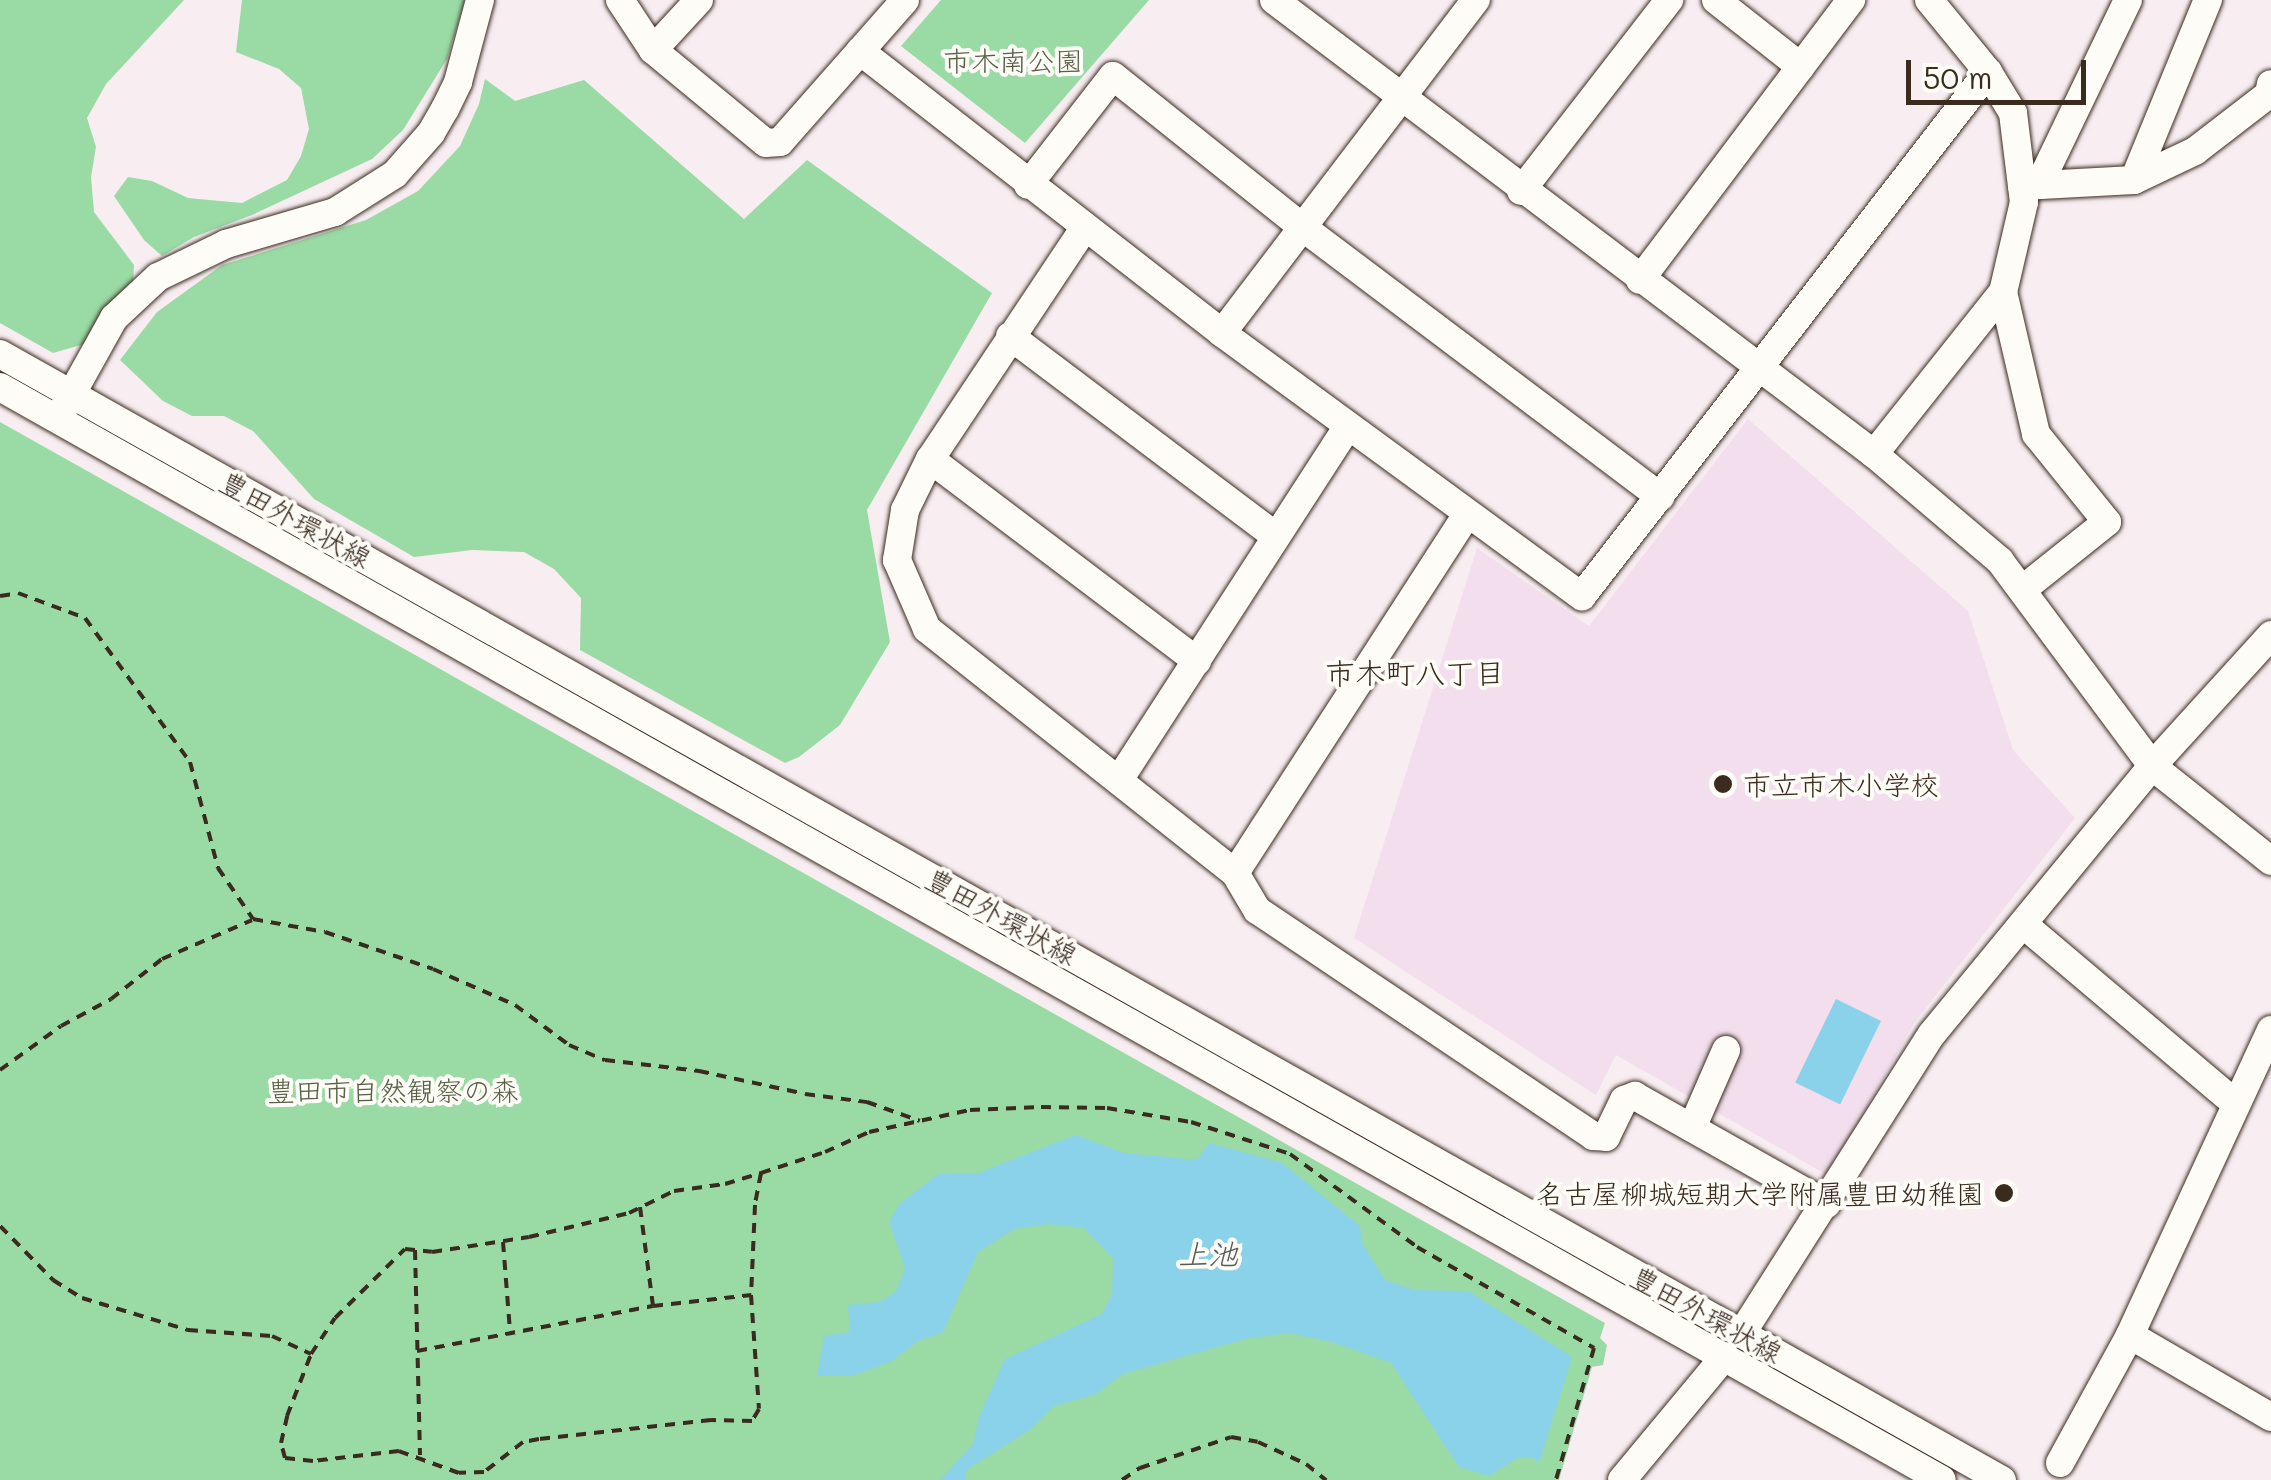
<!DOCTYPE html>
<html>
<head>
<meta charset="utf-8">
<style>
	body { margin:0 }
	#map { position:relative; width:2271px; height:1480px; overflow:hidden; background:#f8eef2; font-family:Mali,"Klee One",sans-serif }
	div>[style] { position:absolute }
	.built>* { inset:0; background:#f2deec }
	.green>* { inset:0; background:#99daa5 }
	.water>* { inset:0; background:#89d2ea; transform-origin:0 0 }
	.path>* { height:4px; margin-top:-2px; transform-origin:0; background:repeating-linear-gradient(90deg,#3b2a1e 0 10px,transparent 0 18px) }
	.roads { filter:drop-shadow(0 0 2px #3b2a1e) drop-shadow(0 0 2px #3b2a1e) }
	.minor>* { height:28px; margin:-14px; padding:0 14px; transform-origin:14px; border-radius:14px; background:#fdfcf7 }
	.dots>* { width:28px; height:28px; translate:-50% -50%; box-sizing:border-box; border:5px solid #fdfcf7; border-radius:50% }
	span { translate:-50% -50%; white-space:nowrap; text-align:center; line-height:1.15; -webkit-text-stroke:8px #fdfcf7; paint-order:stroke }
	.park-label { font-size:28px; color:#575f46 }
	.street-label { font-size:28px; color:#3b2a1e }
	.poi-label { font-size:28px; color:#3b2a1e }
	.left { translate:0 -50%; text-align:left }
	.right { translate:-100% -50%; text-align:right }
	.neighbourhood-label { font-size:30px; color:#3b2a1e }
	.water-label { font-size:30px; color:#525c5b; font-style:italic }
	.scale { position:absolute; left:1906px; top:60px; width:180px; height:45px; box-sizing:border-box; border:5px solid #3b2a1e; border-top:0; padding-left:12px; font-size:30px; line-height:35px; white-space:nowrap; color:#3b2a1e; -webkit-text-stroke:8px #fdfcf7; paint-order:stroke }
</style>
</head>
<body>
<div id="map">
	<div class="built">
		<i style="clip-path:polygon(1748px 419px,1968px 611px,2013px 750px,2075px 818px,1914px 1023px,1829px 1176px,1616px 1055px,1596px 1095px,1354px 938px,1477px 548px,1589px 626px)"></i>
	</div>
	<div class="green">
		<i style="clip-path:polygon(0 0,184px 0,106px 84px,87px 118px,96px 147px,91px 177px,94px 212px,134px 265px,133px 282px,121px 292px,88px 343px,53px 353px,0 323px)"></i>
		<i style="clip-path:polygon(242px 0,465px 0,447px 59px,403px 130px,372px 159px,252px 215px,194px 237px,162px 256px,144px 240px,114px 196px,128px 177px,152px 181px,188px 198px,242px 203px,287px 180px,301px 156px,309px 129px,301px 88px,279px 69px,236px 52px)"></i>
		<i style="clip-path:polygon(941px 0,1149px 0,1025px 143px,901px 46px)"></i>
		<i style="clip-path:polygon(485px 79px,515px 101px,584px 80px,744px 219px,807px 160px,992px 293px,867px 510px,890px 642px,840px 725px,799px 757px,785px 763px,580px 650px,581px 598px,554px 569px,524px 552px,472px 550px,414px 557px,314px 499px,253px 431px,224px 416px,192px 416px,163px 401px,120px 360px,157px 312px,222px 265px,366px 220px,418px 191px,460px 146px,479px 104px)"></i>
		<i style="clip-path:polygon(0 422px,1605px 1323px,1600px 1338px,1607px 1345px,1603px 1365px,1592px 1367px,1559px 1480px,0 1480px)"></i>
	</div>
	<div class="water">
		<i style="left:1836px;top:999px;width:50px;height:93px;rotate:26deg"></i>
		<i style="clip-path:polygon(1076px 1135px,1124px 1153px,1197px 1160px,1209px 1143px,1282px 1163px,1360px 1226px,1362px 1243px,1385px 1280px,1414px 1290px,1468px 1291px,1572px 1357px,1539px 1463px,1533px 1458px,1517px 1458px,1489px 1476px,1459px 1467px,1391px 1363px,1332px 1342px,1289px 1333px,1249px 1338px,1123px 1374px,1096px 1394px,1054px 1406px,1031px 1429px,966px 1470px,966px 1480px,940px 1480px,973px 1444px,979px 1417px,1005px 1359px,1102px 1314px,1112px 1294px,1113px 1258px,1084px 1228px,1049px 1224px,1014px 1229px,978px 1252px,943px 1332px,918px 1341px,892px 1361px,855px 1375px,817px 1376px,824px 1336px,850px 1332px,848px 1305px,880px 1302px,896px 1291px,905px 1269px,889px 1221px,900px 1203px,939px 1174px,978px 1173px)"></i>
	</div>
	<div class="path">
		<i style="left:0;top:596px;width:18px;rotate:-9deg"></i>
		<i style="left:18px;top:593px;width:72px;rotate:20.5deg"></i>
		<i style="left:85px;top:618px;width:178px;rotate:53.9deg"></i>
		<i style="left:190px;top:762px;width:110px;rotate:75.2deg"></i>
		<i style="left:218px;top:868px;width:62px;rotate:55.5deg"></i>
		<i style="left:253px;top:919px;width:73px;rotate:10.2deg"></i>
		<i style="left:325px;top:932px;width:114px;rotate:18.9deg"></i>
		<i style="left:433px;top:969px;width:90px;rotate:23.7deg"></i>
		<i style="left:515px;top:1005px;width:67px;rotate:36.5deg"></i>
		<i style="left:569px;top:1045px;width:39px;rotate:23deg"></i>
		<i style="left:605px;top:1060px;width:95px;rotate:6.7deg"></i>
		<i style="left:699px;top:1071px;width:108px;rotate:12.2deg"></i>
		<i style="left:805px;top:1094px;width:63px;rotate:7.4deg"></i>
		<i style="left:867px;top:1102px;width:56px;rotate:19.7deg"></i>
		<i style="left:0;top:1070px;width:75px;rotate:-35.8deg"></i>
		<i style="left:61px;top:1026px;width:57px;rotate:-28.4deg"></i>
		<i style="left:111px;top:999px;width:65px;rotate:-38.1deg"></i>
		<i style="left:162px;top:959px;width:98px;rotate:-23.4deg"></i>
		<i style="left:761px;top:1173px;width:33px;rotate:101deg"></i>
		<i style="left:755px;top:1205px;width:90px;rotate:92.5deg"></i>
		<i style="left:751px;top:1295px;width:114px;rotate:86deg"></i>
		<i style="left:759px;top:1409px;width:14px;rotate:120deg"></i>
		<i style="left:752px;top:1421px;width:41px;rotate:-178.6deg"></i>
		<i style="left:711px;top:1420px;width:173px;rotate:173.7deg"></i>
		<i style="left:539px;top:1439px;width:16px;rotate:169deg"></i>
		<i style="left:523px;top:1442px;width:49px;rotate:142.4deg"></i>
		<i style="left:484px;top:1472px;width:25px;rotate:178deg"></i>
		<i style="left:459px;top:1473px;width:64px;rotate:-159.9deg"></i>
		<i style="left:399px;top:1451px;width:87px;rotate:173.4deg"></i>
		<i style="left:313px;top:1461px;width:28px;rotate:-174deg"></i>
		<i style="left:285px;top:1458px;width:16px;rotate:-105deg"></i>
		<i style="left:281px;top:1443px;width:28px;rotate:-77deg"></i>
		<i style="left:287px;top:1416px;width:66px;rotate:-68.8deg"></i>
		<i style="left:311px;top:1354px;width:43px;rotate:-56.3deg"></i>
		<i style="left:335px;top:1318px;width:98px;rotate:-44.6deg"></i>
		<i style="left:405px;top:1249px;width:27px;rotate:6deg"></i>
		<i style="left:432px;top:1252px;width:98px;rotate:-8.8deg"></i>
		<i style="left:529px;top:1237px;width:103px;rotate:-13.5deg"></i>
		<i style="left:629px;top:1213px;width:50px;rotate:-26.1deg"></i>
		<i style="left:674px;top:1191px;width:51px;rotate:-7.8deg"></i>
		<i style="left:725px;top:1184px;width:38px;rotate:-17deg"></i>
		<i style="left:761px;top:1173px;width:67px;rotate:-18.2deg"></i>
		<i style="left:825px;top:1152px;width:48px;rotate:-24.4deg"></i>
		<i style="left:869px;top:1132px;width:103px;rotate:-12.3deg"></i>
		<i style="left:970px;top:1110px;width:71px;rotate:-2.4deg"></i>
		<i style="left:1041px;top:1107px;width:66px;rotate:0.9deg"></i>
		<i style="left:1107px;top:1108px;width:85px;rotate:9.5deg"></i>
		<i style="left:1191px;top:1122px;width:104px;rotate:17.9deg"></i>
		<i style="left:1290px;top:1154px;width:157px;rotate:36.2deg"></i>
		<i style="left:1417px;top:1247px;width:204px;rotate:29.7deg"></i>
		<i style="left:1594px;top:1348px;width:137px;rotate:106.1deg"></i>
		<i style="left:640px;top:1207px;width:100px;rotate:82.5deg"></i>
		<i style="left:0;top:1226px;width:76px;rotate:45.5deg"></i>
		<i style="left:53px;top:1280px;width:34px;rotate:32deg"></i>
		<i style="left:82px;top:1298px;width:111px;rotate:16.8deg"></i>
		<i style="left:188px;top:1330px;width:84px;rotate:4.1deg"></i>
		<i style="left:272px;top:1336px;width:43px;rotate:24.8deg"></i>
		<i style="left:503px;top:1242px;width:89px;rotate:85.5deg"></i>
		<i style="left:415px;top:1250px;width:205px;rotate:88.6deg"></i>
		<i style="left:417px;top:1351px;width:240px;rotate:-10.8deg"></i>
		<i style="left:653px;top:1306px;width:99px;rotate:-6.4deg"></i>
		<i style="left:1122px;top:1480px;width:22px;rotate:-34deg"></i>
		<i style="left:1140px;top:1468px;width:96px;rotate:-18.8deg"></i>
		<i style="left:1231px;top:1437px;width:27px;rotate:10deg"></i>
		<i style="left:1258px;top:1442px;width:53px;rotate:24.6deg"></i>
		<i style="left:1306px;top:1464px;width:26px;rotate:39deg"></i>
	</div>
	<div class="roads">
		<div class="minor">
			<i style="left:620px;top:0;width:60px;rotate:56.6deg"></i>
			<i style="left:653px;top:50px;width:146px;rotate:39.5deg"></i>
			<i style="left:766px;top:143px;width:14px;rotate:-4deg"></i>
			<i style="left:780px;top:142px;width:189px;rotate:-48.6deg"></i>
			<i style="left:1274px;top:0;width:752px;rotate:37.11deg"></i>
			<i style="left:1874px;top:454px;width:165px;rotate:40.3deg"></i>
			<i style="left:2000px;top:561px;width:255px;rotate:53.4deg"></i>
			<i style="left:2152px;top:766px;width:152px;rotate:38.6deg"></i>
			<i style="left:1716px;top:0;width:108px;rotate:38.2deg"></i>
			<i style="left:1929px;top:0;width:93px;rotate:50.7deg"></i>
			<i style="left:1988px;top:72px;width:48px;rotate:58.6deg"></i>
			<i style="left:2013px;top:113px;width:90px;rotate:83deg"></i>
			<i style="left:2024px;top:202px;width:92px;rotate:103.1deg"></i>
			<i style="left:2003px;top:292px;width:146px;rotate:76.9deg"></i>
			<i style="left:2036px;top:434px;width:113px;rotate:51.1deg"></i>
			<i style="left:2107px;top:522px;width:107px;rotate:141.4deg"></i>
			<i style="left:653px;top:50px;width:68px;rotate:-47.4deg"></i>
			<i style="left:860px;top:51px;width:459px;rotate:37.9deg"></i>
			<i style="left:1222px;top:333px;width:446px;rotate:36.2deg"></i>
			<i style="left:1582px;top:596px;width:663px;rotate:-52.23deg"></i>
			<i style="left:2134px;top:180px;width:195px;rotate:-67.7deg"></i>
			<i style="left:1028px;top:185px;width:138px;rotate:-52.1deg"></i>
			<i style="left:1113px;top:76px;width:241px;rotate:38.6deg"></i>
			<i style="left:1301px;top:226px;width:450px;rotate:37deg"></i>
			<i style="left:2039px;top:185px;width:205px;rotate:-64.3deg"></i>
			<i style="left:2022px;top:186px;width:112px;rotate:-3.1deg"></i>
			<i style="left:2134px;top:180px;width:68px;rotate:-25.4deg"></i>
			<i style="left:2195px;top:151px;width:93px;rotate:-37.6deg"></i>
			<i style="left:2269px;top:94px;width:10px;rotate:-79deg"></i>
			<i style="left:1521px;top:191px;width:242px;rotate:-52.2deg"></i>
			<i style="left:1085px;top:227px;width:279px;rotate:123.7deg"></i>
			<i style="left:930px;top:459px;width:57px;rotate:116.1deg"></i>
			<i style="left:905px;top:510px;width:51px;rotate:99.1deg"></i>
			<i style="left:897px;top:560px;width:75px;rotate:66.5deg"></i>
			<i style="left:927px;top:629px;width:393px;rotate:38.4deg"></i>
			<i style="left:1235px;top:873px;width:43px;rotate:59.3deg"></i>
			<i style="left:1257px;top:910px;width:405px;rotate:33.9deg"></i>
			<i style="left:1593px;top:1136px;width:13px;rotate:4deg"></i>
			<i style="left:1606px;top:1137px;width:41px;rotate:-64.1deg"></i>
			<i style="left:1624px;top:1100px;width:12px;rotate:-20deg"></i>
			<i style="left:1635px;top:1096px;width:220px;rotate:29.4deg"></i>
			<i style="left:1640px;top:280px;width:351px;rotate:-53deg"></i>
			<i style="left:1222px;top:333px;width:419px;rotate:-52.7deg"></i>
			<i style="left:1010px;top:336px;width:332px;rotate:37deg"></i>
			<i style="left:0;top:354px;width:2297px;rotate:29.36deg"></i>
			<i style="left:0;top:387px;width:2228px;rotate:29.37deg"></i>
			<i style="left:65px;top:406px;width:101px;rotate:-60.9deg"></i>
			<i style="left:114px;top:318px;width:60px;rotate:-43deg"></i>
			<i style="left:158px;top:277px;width:76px;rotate:-25.9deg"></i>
			<i style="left:226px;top:244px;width:114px;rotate:-16.4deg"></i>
			<i style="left:335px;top:212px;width:71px;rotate:-32.3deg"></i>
			<i style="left:395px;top:174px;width:55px;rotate:-48.7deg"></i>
			<i style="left:431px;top:133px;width:28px;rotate:-60deg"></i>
			<i style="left:445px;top:109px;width:30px;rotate:-64deg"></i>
			<i style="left:458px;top:82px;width:85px;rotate:-75deg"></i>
			<i style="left:1874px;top:454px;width:207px;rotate:-51.5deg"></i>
			<i style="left:930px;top:459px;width:335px;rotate:37.1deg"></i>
			<i style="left:1119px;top:780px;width:420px;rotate:-57.1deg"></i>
			<i style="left:1235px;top:873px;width:425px;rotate:-57.1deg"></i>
			<i style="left:2023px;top:924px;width:277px;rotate:40.2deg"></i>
			<i style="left:1692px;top:1128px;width:85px;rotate:-66.4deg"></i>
			<i style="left:1742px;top:1333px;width:354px;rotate:-57.6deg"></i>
			<i style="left:1932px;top:1034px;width:347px;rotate:-50.6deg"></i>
			<i style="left:2152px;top:766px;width:177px;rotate:-47.7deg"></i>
			<i style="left:2130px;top:1335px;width:163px;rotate:30.2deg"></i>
			<i style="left:2060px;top:1463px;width:146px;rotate:-61.3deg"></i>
			<i style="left:2130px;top:1335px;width:336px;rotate:-65.2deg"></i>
			<i style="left:1622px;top:1480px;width:161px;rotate:-50.3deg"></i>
		</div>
	</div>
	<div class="dots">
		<i style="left:1723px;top:784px;background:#3b2a1e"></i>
		<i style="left:2004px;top:1193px;background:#3b2a1e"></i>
	</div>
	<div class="park-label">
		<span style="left:1013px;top:60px">市木南公園</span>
		<span style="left:393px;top:1090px">豊田市自然観察の森</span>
	</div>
	<div class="street-label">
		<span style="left:296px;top:519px;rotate:29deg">豊田外環状線</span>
		<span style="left:1002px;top:916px;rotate:29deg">豊田外環状線</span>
		<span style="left:1707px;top:1314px;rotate:29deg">豊田外環状線</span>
	</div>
	<div class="poi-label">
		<span class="left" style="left:1743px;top:784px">市立市木小学校</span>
		<span class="right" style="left:1984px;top:1193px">名古屋柳城短期大学附属豊田幼稚園</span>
	</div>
	<div class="neighbourhood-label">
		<span style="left:1415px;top:672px">市木町八丁目</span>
	</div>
	<div class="water-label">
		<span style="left:1208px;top:1253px">上池</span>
	</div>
	<div class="scale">50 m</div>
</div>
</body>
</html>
